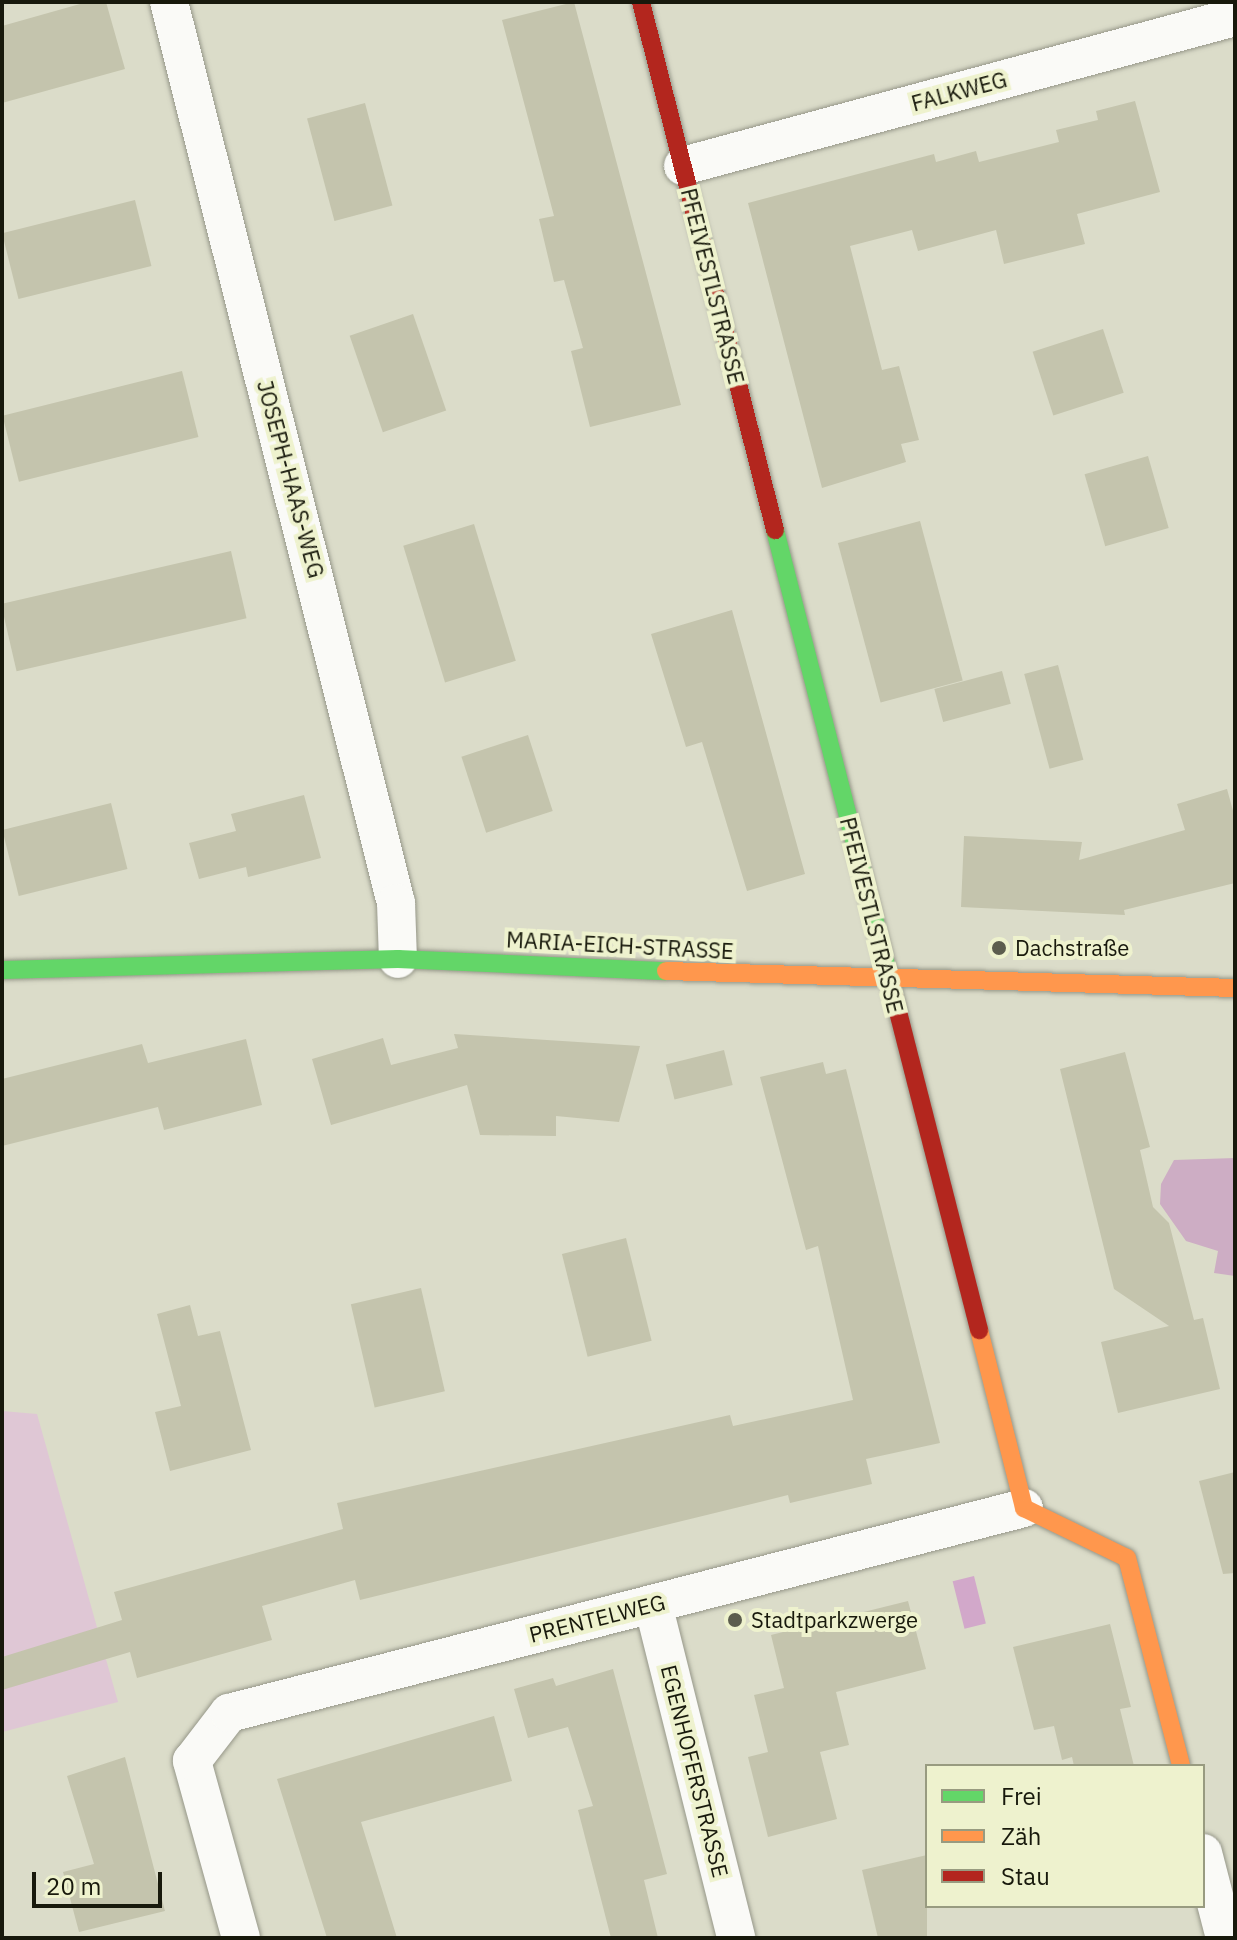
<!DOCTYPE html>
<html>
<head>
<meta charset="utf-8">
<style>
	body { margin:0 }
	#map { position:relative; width:1237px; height:1940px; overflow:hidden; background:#dbdcc9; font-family:"IBM Plex Sans",sans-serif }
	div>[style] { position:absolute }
	.green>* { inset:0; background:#dfc7d5 }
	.forest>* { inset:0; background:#cdadc4 }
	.water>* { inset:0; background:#d2a8ca; transform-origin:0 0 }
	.building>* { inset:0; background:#c4c4ad; transform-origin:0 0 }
	.roads { filter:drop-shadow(0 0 2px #969789) drop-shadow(0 0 2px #969789) }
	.street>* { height:38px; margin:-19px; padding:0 19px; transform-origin:19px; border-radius:19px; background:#fafaf7 }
	.fast>* { height:18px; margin:-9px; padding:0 9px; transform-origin:9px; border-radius:9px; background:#63d668 }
	.slow>* { height:18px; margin:-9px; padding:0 9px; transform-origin:9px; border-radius:9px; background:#ff974d }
	.jam>* { height:18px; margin:-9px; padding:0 9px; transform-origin:9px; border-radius:9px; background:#b3261e }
	.dots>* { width:22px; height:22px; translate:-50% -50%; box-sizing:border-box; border:4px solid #eef2ce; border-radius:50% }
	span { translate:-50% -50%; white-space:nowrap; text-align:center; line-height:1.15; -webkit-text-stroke:8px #eef2ce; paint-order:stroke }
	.street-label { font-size:22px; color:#18190c }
	.poi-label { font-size:22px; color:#18190c }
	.left { translate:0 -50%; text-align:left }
	.frame { position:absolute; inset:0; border:4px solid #18190c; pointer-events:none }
	.legend { position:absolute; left:925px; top:1764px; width:280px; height:144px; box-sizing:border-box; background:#eef2ce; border:2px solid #989b80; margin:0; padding:10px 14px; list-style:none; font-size:24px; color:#18190c }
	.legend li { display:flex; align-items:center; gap:16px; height:40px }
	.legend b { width:40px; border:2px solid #989b80 }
	.scale { position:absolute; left:32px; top:1872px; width:130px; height:36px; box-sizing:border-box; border:4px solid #18190c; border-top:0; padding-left:10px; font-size:24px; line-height:28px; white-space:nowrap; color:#18190c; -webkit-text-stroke:6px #eef2ce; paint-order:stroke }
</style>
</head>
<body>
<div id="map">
	<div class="green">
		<i style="clip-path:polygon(2px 1411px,37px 1414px,118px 1702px,2px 1732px)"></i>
	</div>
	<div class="forest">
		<i style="clip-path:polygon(1235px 1158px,1235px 1276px,1214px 1273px,1218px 1251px,1186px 1241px,1160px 1204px,1161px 1184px,1174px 1160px)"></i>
	</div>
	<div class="water">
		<i style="left:974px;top:1576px;width:49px;height:22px;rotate:76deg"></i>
	</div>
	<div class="building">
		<i style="clip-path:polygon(87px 2px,106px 2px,125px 69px,2px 103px,2px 26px)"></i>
		<i style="clip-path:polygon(574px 2px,681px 405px,590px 427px,571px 351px,583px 348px,564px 280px,554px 282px,539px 219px,554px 216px,502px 20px)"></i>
		<i style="clip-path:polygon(1135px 101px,1160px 192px,1077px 214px,1085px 244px,1004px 264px,996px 230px,918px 251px,912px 230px,850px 246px,882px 370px,899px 366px,919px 440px,901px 444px,906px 462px,822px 488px,748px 203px,934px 154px,936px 162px,976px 151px,979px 162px,1059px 142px,1056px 130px,1098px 120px,1096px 111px)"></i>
		<i style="left:365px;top:103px;width:106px;height:60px;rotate:75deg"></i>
		<i style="left:135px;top:200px;width:68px;height:137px;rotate:76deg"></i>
		<i style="left:413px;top:314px;width:102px;height:67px;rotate:71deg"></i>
		<i style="left:1103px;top:329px;width:67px;height:74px;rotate:72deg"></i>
		<i style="left:182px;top:371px;width:68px;height:185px;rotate:76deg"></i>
		<i style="left:1148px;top:456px;width:75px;height:66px;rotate:74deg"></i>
		<i style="left:920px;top:521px;width:165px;height:85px;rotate:75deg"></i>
		<i style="left:474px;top:524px;width:143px;height:74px;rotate:73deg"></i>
		<i style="left:231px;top:551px;width:69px;height:236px;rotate:77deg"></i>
		<i style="clip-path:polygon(732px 610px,805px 874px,747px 891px,702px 742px,686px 747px,651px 634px)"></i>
		<i style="left:1058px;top:665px;width:98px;height:35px;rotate:75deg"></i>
		<i style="left:1002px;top:671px;width:34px;height:70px;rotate:75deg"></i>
		<i style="left:528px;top:735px;width:80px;height:70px;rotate:72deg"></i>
		<i style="clip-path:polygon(1227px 789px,1235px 818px,1235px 883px,1124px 910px,1125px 915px,961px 907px,964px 836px,1082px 842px,1079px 860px,1185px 830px,1177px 804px)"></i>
		<i style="clip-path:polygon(304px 795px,321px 858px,248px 877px,246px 867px,199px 879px,189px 843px,236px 831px,231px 814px)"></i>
		<i style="left:111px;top:803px;width:68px;height:112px;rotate:76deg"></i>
		<i style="clip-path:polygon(454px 1034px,640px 1046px,619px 1122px,556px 1116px,556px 1136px,480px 1135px,467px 1085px,331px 1125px,312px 1059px,383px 1038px,391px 1065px,458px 1048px)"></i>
		<i style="clip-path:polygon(246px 1039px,262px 1105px,164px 1130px,158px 1107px,2px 1146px,2px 1079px,142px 1044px,148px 1063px)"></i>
		<i style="left:724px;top:1050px;width:36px;height:60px;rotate:76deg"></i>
		<i style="clip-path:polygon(1125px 1052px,1150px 1147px,1140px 1150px,1153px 1207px,1169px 1223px,1194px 1320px,1203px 1318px,1220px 1389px,1118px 1413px,1101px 1342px,1169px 1326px,1114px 1289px,1060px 1069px)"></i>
		<i style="clip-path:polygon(823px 1062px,826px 1074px,846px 1069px,940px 1443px,866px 1459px,872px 1484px,790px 1503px,788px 1495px,360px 1600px,355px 1580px,262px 1606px,272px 1640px,137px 1678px,130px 1652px,2px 1690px,2px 1657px,122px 1620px,114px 1592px,343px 1529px,337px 1503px,730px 1415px,733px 1426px,853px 1400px,818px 1246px,806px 1250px,760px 1077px)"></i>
		<i style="left:626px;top:1238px;width:106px;height:66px;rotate:76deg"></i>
		<i style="left:421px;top:1288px;width:106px;height:72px;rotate:77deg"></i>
		<i style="clip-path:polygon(190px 1305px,198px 1336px,220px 1331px,251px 1450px,170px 1471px,155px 1412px,181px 1406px,157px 1314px)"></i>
		<i style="clip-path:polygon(1235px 1472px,1235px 1573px,1223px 1574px,1199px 1481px)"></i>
		<i style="clip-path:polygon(908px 1601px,926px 1669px,836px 1692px,849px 1745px,820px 1752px,837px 1819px,768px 1837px,748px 1757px,768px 1752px,754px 1695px,784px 1688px,771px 1635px)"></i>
		<i style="clip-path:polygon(1110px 1624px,1131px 1707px,1120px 1709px,1134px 1766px,1074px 1766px,1072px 1757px,1062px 1760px,1054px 1726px,1034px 1730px,1013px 1647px)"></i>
		<i style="clip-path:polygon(613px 1669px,667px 1874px,644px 1880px,658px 1938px,611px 1938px,578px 1810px,593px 1806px,568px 1727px,528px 1738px,514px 1689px,553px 1678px,556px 1686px)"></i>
		<i style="clip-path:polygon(494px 1716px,512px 1781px,361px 1822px,397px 1938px,327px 1938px,277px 1779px)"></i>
		<i style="clip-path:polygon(125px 1757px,165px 1911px,79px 1932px,63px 1872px,94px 1864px,67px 1776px)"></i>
		<i style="clip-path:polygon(927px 1855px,927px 1938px,878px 1938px,862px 1870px)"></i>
	</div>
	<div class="roads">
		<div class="street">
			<i style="left:169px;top:2px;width:929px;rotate:75.86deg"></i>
			<i style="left:396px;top:903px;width:56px;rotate:88deg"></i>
			<i style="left:683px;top:166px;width:572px;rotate:-15.11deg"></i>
			<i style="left:653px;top:1604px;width:344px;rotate:76deg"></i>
			<i style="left:1203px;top:1853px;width:88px;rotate:75.5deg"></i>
			<i style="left:241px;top:1938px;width:184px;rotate:-105.5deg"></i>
			<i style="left:192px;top:1761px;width:61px;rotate:-52.4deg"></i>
			<i style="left:229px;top:1713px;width:821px;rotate:-14.46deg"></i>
		</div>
		<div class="fast">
			<i style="left:775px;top:530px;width:481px;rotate:75.7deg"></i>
			<i style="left:2px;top:970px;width:396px;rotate:-1.6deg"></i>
			<i style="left:398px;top:959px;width:268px;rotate:2.6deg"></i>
		</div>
		<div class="slow">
			<i style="left:666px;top:971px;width:569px;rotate:1.71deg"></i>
			<i style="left:979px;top:1330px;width:184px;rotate:75.8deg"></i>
			<i style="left:1024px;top:1508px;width:114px;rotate:25.9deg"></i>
			<i style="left:1127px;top:1558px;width:215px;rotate:75.4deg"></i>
		</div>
		<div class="jam">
			<i style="left:641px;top:2px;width:545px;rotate:75.76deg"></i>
			<i style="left:894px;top:996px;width:345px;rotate:75.7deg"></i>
		</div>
	</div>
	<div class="dots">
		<i style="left:999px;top:948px;background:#5c5d4e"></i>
		<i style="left:735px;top:1620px;background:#5c5d4e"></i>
	</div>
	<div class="street-label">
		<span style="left:959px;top:91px;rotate:-15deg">FALKWEG</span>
		<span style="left:713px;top:286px;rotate:76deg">PFEIVESTLSTRASSE</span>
		<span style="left:291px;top:479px;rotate:75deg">JOSEPH-HAAS-WEG</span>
		<span style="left:872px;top:915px;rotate:76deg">PFEIVESTLSTRASSE</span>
		<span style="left:620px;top:945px;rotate:3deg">MARIA-EICH-STRASSE</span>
		<span style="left:597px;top:1618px;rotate:-14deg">PRENTELWEG</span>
		<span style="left:695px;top:1771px;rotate:76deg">EGENHOFERSTRASSE</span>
	</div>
	<div class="poi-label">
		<span class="left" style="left:1015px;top:948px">Dachstraße</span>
		<span class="left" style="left:751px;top:1620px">Stadtparkzwerge</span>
	</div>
	<div class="frame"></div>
	<ul class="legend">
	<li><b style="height:10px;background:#63d668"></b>Frei</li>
	<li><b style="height:10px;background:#ff974d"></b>Zäh</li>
	<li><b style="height:10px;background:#b3261e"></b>Stau</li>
	</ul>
	<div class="scale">20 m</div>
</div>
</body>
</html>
